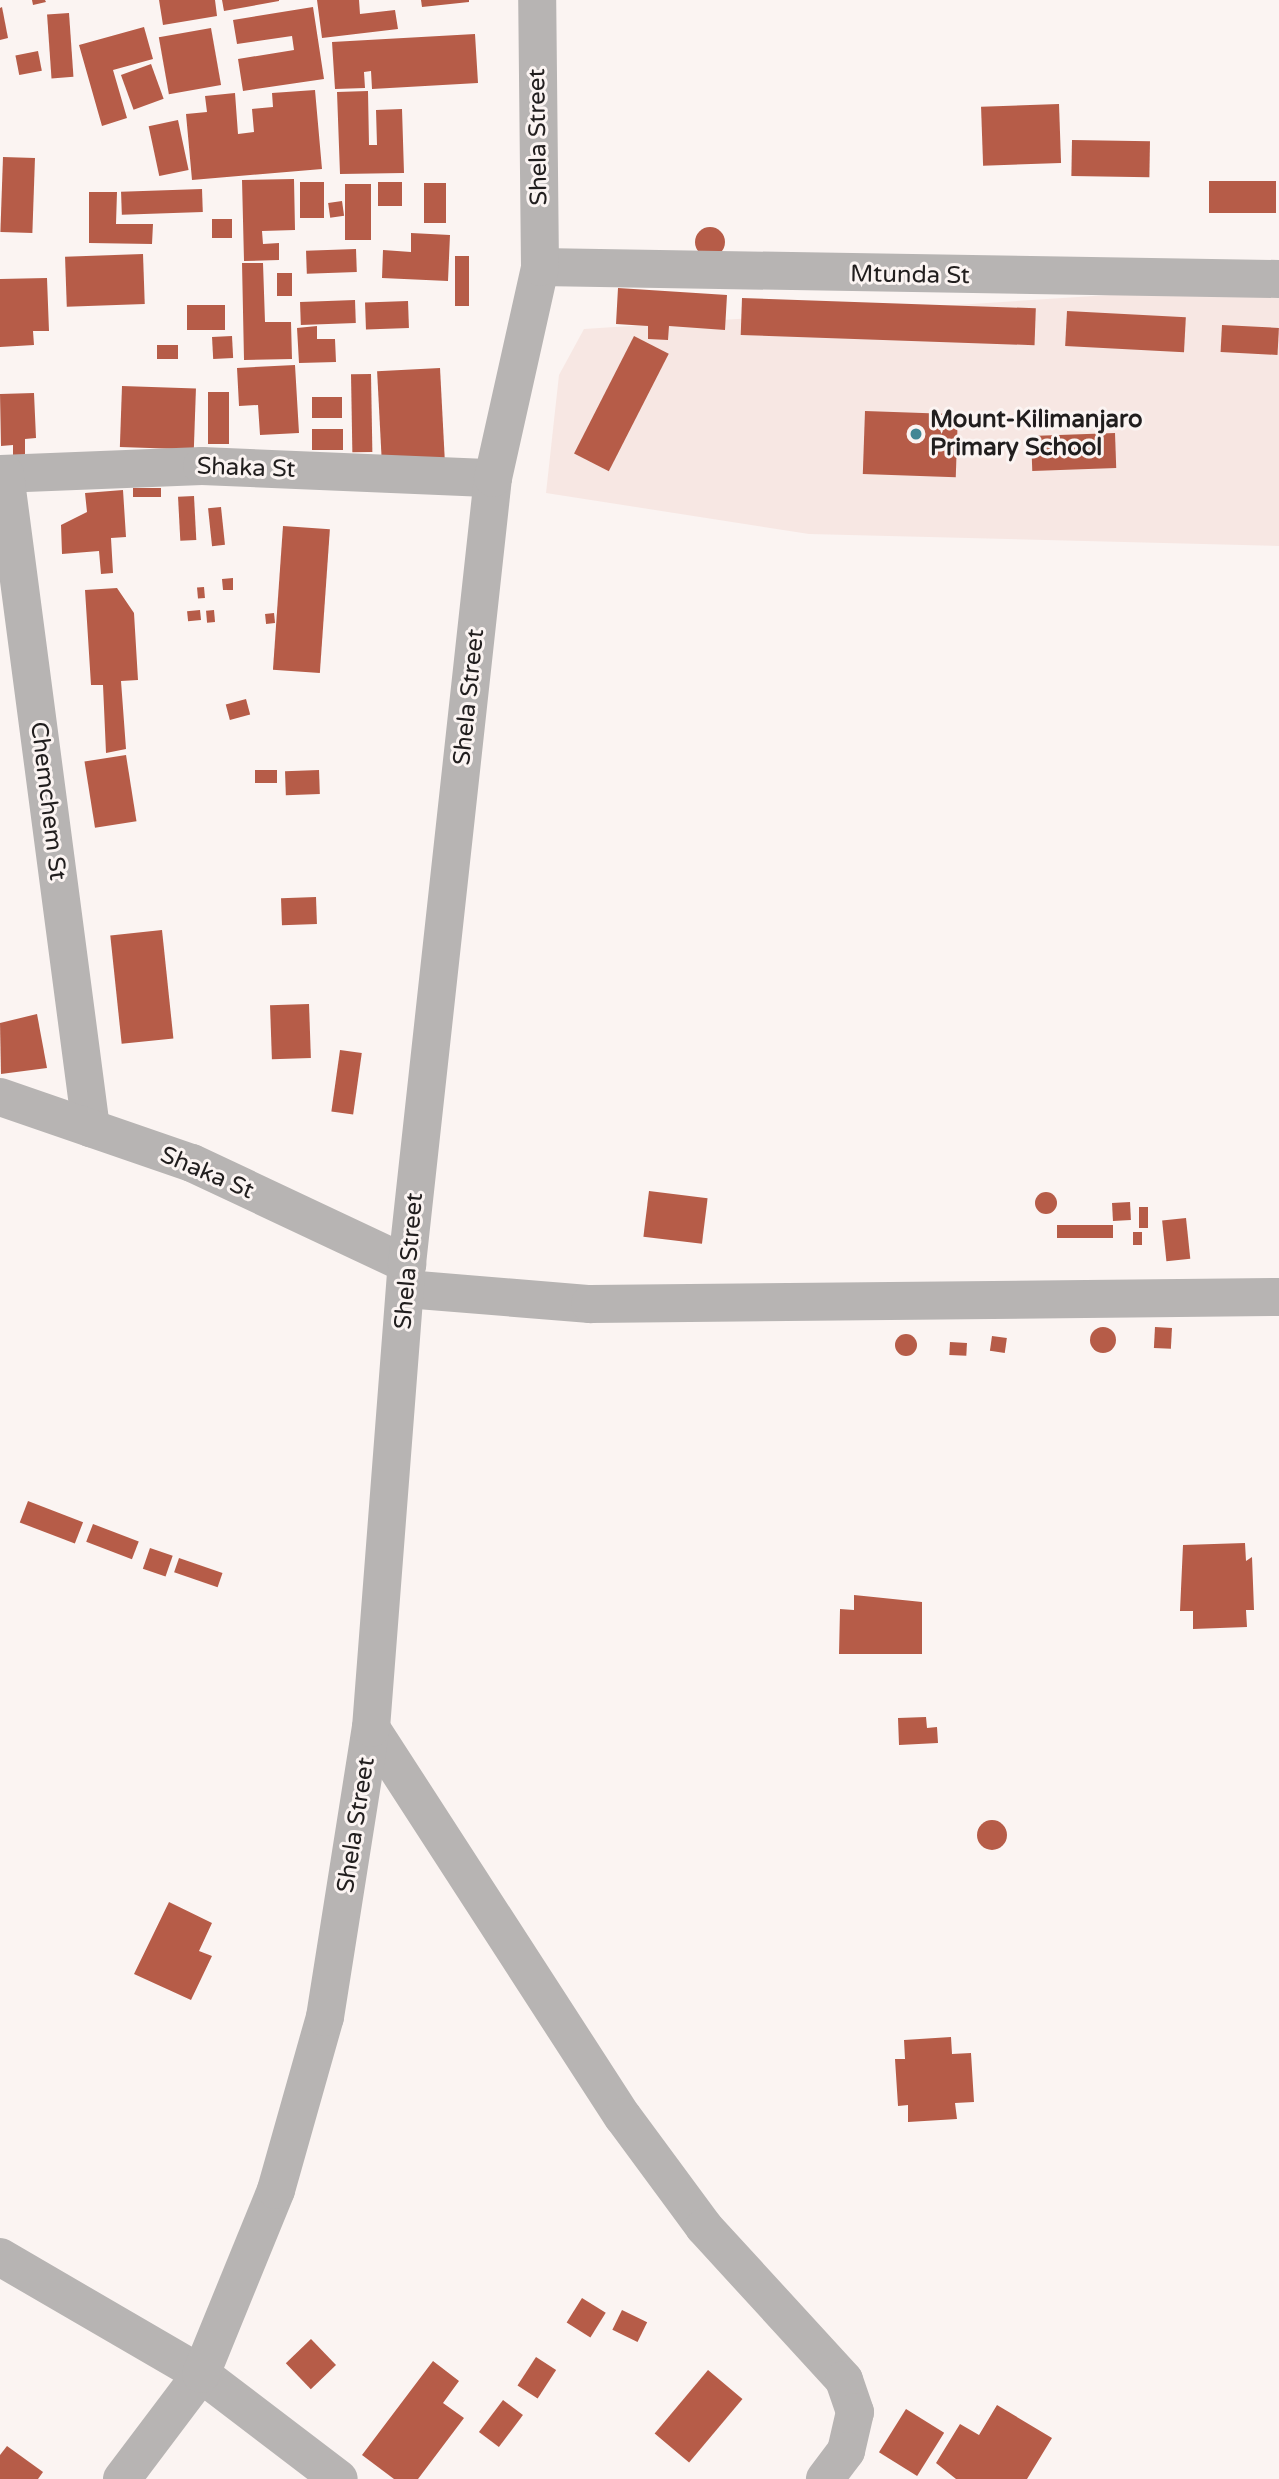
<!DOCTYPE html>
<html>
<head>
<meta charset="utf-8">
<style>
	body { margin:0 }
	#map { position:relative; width:1279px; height:2479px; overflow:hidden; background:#fbf4f2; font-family:"Varela Round",sans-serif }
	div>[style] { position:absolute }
	.built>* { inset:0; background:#f7e7e3 }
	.building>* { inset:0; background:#b65c48; transform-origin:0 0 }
	.round { border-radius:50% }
	.minor>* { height:38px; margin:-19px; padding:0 19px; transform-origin:19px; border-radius:19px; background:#b7b4b3 }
	.dots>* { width:19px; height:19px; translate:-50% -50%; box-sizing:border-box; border:4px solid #fbf4f2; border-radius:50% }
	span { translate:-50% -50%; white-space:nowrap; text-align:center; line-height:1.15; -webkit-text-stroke:6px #fbf4f2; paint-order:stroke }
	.street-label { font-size:24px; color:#211e1e }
	.poi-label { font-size:24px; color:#211e1e; font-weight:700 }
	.left { translate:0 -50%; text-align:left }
</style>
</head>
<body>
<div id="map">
	<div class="built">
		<i style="clip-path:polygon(1279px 284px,1279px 546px,809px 534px,546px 493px,559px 375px,584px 329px)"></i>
	</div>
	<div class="building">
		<i style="clip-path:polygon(32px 0,45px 0,46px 2px,33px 5px)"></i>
		<i style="clip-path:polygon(159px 0,215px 0,217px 16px,163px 25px)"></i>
		<i style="clip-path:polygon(222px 0,279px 0,279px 1px,224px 11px)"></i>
		<i style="clip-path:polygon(317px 0,359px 0,360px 14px,395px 10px,398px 29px,322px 38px)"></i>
		<i style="clip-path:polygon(421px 0,469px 0,469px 2px,422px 7px)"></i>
		<i style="clip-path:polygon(2px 7px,8px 38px,0 40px,0 8px)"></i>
		<i style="clip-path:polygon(313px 7px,324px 79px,243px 91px,238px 59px,294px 50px,292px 36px,237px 44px,233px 20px)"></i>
		<i style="left:69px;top:13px;width:64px;height:22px;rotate:86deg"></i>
		<i style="clip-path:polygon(144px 27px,153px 59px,113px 70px,127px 118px,102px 126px,79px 45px)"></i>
		<i style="left:211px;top:28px;width:58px;height:53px;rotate:80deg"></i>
		<i style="clip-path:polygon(475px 34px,478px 83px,372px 89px,371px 71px,364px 72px,365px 88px,335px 89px,332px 42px)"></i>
		<i style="left:38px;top:51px;width:20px;height:23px;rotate:79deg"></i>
		<i style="left:151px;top:64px;width:37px;height:32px;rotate:70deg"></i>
		<i style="clip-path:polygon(315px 90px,322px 169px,192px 180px,186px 114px,207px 112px,205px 96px,235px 93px,238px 134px,254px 132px,252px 109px,273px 107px,272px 93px)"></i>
		<i style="clip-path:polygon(368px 91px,369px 145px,377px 145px,376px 110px,402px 109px,404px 173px,340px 174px,337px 92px)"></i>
		<i style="left:1059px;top:104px;width:59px;height:78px;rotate:88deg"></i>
		<i style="left:178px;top:120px;width:51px;height:30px;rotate:78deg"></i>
		<i style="left:1072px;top:140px;width:78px;height:36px;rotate:1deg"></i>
		<i style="left:3px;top:157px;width:32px;height:75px;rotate:2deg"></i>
		<i style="clip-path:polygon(294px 179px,295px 230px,262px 231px,263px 244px,279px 243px,279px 260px,244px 261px,242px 180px)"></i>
		<i style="left:1209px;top:181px;width:67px;height:32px"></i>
		<i style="left:324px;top:182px;width:36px;height:24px;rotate:90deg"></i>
		<i style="left:402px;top:182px;width:24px;height:24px;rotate:90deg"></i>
		<i style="left:424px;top:183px;width:22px;height:40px"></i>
		<i style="left:345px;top:184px;width:26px;height:56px"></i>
		<i style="left:202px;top:189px;width:23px;height:81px;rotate:88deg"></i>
		<i style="clip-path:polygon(89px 192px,117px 192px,116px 224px,153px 224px,152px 244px,89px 243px)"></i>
		<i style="left:342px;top:201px;width:15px;height:14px;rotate:82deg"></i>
		<i style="left:212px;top:219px;width:20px;height:19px"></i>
		<i class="round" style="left:695px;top:227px;width:30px;height:30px"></i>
		<i style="clip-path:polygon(411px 233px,450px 235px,448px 281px,382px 278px,383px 250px,411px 252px)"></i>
		<i style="left:356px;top:249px;width:23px;height:50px;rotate:88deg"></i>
		<i style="left:143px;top:254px;width:50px;height:78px;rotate:88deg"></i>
		<i style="left:455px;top:256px;width:14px;height:50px"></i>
		<i style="clip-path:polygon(242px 263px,263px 263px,265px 322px,291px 322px,292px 359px,244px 360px)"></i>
		<i style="left:277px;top:273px;width:15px;height:23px"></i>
		<i style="clip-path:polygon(47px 278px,49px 331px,33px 331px,34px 345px,0 347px,0 279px)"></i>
		<i style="clip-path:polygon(618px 288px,727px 295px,725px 330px,669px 326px,668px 340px,648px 339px,648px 326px,616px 324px)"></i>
		<i style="left:742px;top:298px;width:294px;height:37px;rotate:2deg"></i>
		<i style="left:355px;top:300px;width:23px;height:55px;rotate:88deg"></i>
		<i style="left:408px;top:301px;width:27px;height:43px;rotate:88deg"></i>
		<i style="left:187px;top:305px;width:38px;height:25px"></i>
		<i style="left:1067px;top:311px;width:119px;height:35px;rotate:3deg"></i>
		<i style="left:1222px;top:325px;width:57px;height:27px;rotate:3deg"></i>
		<i style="clip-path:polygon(317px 326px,317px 339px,335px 339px,336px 362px,299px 363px,297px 328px)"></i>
		<i style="left:232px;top:336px;width:22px;height:20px;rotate:87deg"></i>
		<i style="left:634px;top:336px;width:39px;height:132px;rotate:27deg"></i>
		<i style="left:157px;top:345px;width:21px;height:14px"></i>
		<i style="clip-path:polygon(295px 365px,299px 433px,260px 435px,258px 405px,239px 406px,237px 368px)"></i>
		<i style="left:440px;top:368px;width:91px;height:63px;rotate:87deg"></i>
		<i style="left:371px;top:374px;width:78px;height:20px;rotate:89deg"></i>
		<i style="left:122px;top:386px;width:74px;height:61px;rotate:2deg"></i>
		<i style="left:208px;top:392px;width:21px;height:52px"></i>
		<i style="clip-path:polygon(34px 393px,36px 438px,25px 439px,25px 457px,13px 458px,13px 445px,1px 446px,0 394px)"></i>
		<i style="left:312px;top:397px;width:30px;height:21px"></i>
		<i style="left:865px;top:411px;width:93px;height:63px;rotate:2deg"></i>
		<i style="left:312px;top:429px;width:31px;height:21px"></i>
		<i style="left:1115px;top:433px;width:35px;height:84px;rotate:88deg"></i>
		<i style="left:161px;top:488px;width:9px;height:28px;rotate:90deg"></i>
		<i style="clip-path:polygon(123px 490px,126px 537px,111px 538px,113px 573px,101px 574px,99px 551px,62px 554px,61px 525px,87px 512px,85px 493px)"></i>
		<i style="left:194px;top:496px;width:44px;height:16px;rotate:87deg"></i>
		<i style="left:221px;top:507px;width:38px;height:13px;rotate:84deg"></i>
		<i style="left:283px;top:526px;width:47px;height:144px;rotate:4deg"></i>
		<i style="clip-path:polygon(233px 578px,233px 590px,223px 590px,222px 579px)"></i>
		<i style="left:204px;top:587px;width:11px;height:7px;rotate:85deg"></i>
		<i style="clip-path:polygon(117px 588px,134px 613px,138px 680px,121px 681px,126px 749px,106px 753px,103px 685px,91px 685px,85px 590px)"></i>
		<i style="left:200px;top:610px;width:10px;height:13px;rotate:84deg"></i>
		<i style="left:214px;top:610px;width:12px;height:8px;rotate:85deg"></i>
		<i style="left:274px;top:613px;width:10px;height:9px;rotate:84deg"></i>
		<i style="left:246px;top:699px;width:16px;height:21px;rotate:75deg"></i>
		<i style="left:126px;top:755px;width:67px;height:42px;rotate:81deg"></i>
		<i style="left:277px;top:770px;width:13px;height:22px;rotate:90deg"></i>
		<i style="left:319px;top:770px;width:24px;height:34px;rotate:88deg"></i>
		<i style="left:316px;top:897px;width:27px;height:35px;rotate:88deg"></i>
		<i style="left:162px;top:930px;width:109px;height:52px;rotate:84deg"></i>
		<i style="left:309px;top:1004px;width:54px;height:39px;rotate:88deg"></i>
		<i style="clip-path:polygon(37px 1014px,47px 1068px,1px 1074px,0 1023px)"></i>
		<i style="left:340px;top:1050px;width:22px;height:62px;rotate:8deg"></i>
		<i style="left:649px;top:1191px;width:59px;height:46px;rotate:7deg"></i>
		<i class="round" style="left:1035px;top:1192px;width:22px;height:22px"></i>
		<i style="left:1130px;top:1202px;width:18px;height:18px;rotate:87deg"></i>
		<i style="left:1139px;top:1207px;width:9px;height:21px"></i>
		<i style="left:1186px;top:1218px;width:41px;height:24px;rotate:84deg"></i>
		<i style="left:1113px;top:1225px;width:13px;height:56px;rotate:90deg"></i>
		<i style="left:1133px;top:1232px;width:9px;height:13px"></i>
		<i class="round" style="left:1090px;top:1327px;width:26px;height:26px"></i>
		<i style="left:1155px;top:1327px;width:17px;height:21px;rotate:3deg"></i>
		<i class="round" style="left:895px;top:1334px;width:22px;height:22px"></i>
		<i style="left:992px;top:1336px;width:15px;height:15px;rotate:8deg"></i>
		<i style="left:950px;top:1342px;width:17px;height:13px;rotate:3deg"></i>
		<i style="left:28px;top:1501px;width:59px;height:23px;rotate:21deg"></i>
		<i style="left:93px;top:1524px;width:49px;height:19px;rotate:21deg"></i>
		<i style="clip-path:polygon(1245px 1543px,1246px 1561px,1252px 1557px,1254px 1610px,1246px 1610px,1247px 1627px,1193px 1629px,1193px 1611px,1180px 1611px,1183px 1545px)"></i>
		<i style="left:150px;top:1548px;width:24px;height:22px;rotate:19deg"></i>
		<i style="left:179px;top:1558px;width:46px;height:15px;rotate:19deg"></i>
		<i style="clip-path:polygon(854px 1595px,922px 1602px,922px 1654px,839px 1654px,840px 1609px,854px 1610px)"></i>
		<i style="clip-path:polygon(926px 1717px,927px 1728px,937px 1727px,938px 1743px,899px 1745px,898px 1718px)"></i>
		<i class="round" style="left:977px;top:1820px;width:30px;height:30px"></i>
		<i style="clip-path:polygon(169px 1902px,212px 1923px,199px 1951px,212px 1956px,191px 2000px,134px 1974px)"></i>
		<i style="clip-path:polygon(951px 2037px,952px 2054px,971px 2053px,974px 2102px,955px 2103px,957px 2119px,908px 2122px,908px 2105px,898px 2106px,895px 2059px,905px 2059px,904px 2040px)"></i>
		<i style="left:582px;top:2298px;width:28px;height:29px;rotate:32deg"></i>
		<i style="left:622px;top:2310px;width:28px;height:22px;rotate:26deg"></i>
		<i style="left:311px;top:2339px;width:36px;height:35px;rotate:46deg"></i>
		<i style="left:536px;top:2357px;width:24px;height:34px;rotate:33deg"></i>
		<i style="clip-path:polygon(433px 2361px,459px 2381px,443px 2403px,464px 2418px,418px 2479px,394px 2479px,362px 2455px)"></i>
		<i style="left:708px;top:2370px;width:45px;height:83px;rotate:40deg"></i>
		<i style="left:503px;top:2400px;width:25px;height:40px;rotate:37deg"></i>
		<i style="clip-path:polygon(997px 2405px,1052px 2438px,1027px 2479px,956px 2479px,936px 2463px,960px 2424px,979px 2435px)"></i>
		<i style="left:906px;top:2409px;width:45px;height:51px;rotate:32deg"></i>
		<i style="clip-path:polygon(7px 2446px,43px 2472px,38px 2479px,0 2479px,0 2455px)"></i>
	</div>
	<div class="minor">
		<i style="left:540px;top:267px;width:739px;rotate:0.93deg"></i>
		<i style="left:0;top:474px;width:202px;rotate:-2.3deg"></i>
		<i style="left:202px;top:466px;width:291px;rotate:2.4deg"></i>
		<i style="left:5px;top:474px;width:660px;rotate:82.51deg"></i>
		<i style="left:0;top:1097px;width:203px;rotate:19deg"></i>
		<i style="left:192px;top:1163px;width:238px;rotate:25.2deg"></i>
		<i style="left:406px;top:1289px;width:185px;rotate:4.7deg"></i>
		<i style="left:590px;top:1304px;width:689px;rotate:-0.58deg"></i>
		<i style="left:371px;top:1728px;width:463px;rotate:57.1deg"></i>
		<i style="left:623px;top:2117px;width:137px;rotate:53.6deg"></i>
		<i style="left:704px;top:2227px;width:207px;rotate:47.5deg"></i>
		<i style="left:844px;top:2380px;width:34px;rotate:71deg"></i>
		<i style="left:855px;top:2412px;width:40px;rotate:103deg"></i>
		<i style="left:846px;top:2451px;width:35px;rotate:127deg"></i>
		<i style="left:0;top:2257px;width:233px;rotate:30.2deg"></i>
		<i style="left:201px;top:2374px;width:173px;rotate:37.3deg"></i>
		<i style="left:122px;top:2479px;width:131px;rotate:-53deg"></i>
		<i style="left:201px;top:2374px;width:199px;rotate:-67.8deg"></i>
		<i style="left:276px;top:2190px;width:180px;rotate:-74.2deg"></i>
		<i style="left:325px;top:2017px;width:293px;rotate:-81deg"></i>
		<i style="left:371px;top:1728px;width:465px;rotate:-85.6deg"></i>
		<i style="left:407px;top:1264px;width:791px;rotate:-83.76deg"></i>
		<i style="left:493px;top:478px;width:216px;rotate:-77.4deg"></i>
		<i style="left:540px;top:267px;width:267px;rotate:-90.6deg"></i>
	</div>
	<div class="dots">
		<i style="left:916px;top:434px;background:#438795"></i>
	</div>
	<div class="street-label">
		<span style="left:538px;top:137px;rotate:-91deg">Shela Street</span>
		<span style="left:910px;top:275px;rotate:1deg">Mtunda St</span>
		<span style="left:246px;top:468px;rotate:2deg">Shaka St</span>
		<span style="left:469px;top:697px;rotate:-84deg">Shela Street</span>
		<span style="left:48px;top:801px;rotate:83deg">Chemchem St</span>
		<span style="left:207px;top:1173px;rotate:23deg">Shaka St</span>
		<span style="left:409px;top:1261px;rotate:-85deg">Shela Street</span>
		<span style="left:356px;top:1825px;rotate:-81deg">Shela Street</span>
	</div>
	<div class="poi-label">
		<span class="left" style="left:930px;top:434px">Mount-Kilimanjaro<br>Primary School</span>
	</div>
</div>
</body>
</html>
